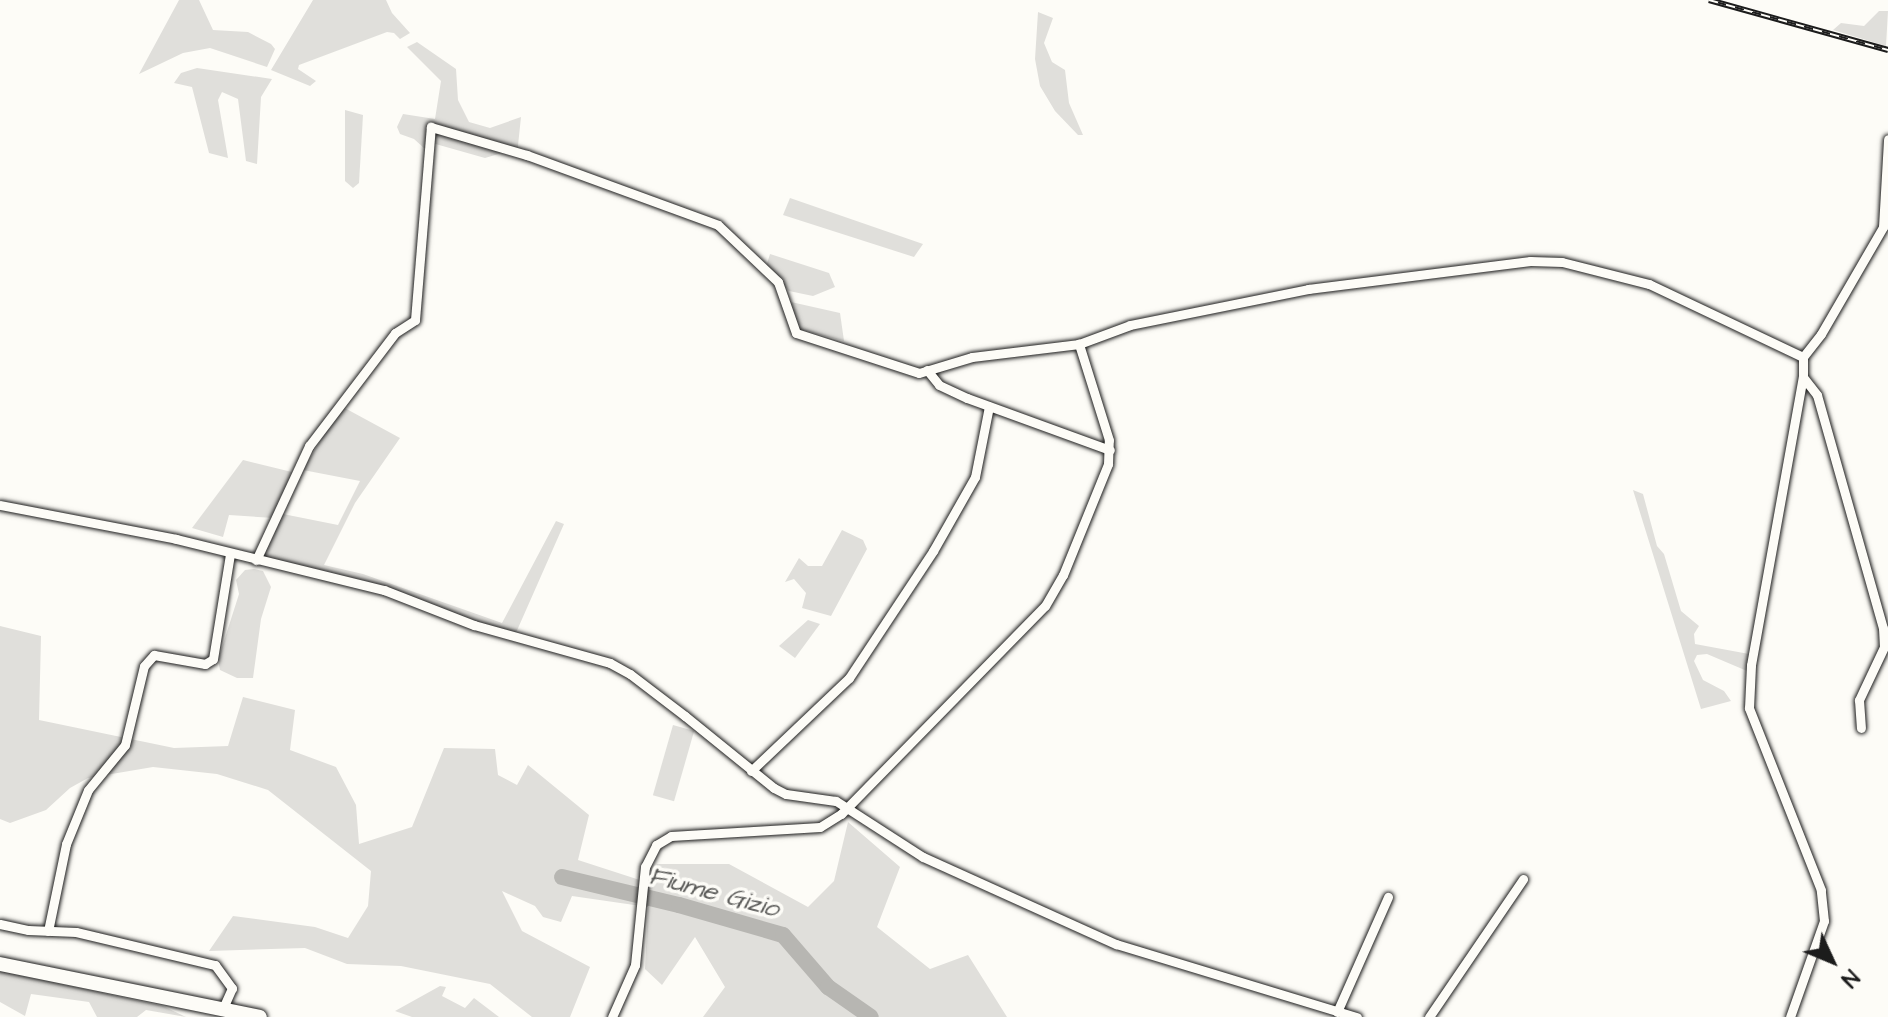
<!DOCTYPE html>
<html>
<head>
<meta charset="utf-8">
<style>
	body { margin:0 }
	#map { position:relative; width:1888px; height:1017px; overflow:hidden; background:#fdfcf7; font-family:"Architects Daughter",sans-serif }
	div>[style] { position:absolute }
	.green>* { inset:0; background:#e0dfdb; transform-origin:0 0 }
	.river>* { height:16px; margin:-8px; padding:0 8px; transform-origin:8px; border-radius:8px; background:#b7b6b2 }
	.roads { filter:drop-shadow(0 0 2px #1c1c1c) drop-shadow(0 0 2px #1c1c1c) }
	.street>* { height:9px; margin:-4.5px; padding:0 4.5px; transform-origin:4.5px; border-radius:4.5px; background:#fdfcf7 }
	.primary>* { height:14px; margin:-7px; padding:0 7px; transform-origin:7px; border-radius:7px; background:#fdfcf7 }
	.rail>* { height:6px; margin-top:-3px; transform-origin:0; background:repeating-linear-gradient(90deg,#fdfcf7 0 9px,#1c1c1c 0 18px); box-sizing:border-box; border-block:2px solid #1c1c1c }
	span { translate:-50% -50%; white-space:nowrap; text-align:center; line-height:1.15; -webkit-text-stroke:7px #fdfcf7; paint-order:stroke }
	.water-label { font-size:26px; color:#5a5a58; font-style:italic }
	.north { position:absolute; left:1792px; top:921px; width:80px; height:80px; -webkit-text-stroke:6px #fdfcf7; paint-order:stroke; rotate:134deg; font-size:22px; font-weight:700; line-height:32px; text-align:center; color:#1c1c1c }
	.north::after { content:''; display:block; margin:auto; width:28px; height:36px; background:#1c1c1c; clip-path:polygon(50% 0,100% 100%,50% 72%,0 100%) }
</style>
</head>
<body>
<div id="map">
	<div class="green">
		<i style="clip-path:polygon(179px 0,199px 0,213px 30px,248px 32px,271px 44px,275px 49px,267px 67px,210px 48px,183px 53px,139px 74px)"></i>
		<i style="clip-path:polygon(313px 0,386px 0,392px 13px,410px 33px,400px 39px,394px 33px,387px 32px,299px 65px,298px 69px,316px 81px,310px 86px,271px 70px)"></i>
		<i style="clip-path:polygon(1879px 11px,1888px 11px,1886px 46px,1833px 30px,1841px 23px,1864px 26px)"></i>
		<i style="clip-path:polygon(1038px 12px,1053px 18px,1044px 43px,1052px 62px,1065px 70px,1069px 103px,1083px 135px,1078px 135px,1055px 111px,1040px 86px,1035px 59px)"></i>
		<i style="clip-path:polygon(417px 42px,456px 69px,458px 100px,469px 122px,490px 128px,521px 117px,517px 155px,505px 152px,485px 158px,432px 143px,431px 148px,424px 148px,414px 139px,400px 134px,397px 127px,403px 114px,435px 119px,441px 81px,407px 47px)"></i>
		<i style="clip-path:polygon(197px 68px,272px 79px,261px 97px,257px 164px,246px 161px,238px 99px,222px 92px,218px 100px,228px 158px,209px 153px,192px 87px,174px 83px,181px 73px)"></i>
		<i style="clip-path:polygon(345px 110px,363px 115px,359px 183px,353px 188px,345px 181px)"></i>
		<i style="clip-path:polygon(790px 198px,923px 244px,914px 257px,783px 215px)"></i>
		<i style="clip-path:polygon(770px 254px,829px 273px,835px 287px,813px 296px,789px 291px,766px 267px)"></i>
		<i style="clip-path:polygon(791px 302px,840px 313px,844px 341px,798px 329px)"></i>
		<i style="clip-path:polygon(341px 406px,400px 438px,355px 503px,324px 565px,363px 574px,502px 623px,556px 521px,564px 524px,515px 635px,363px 580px,263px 558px,283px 514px,338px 525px,360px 481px,303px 470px)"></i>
		<i style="clip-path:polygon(243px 460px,296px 473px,274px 518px,229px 515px,223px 537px,192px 528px)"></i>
		<i style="clip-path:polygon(1633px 490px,1643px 494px,1657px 546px,1664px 554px,1681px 611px,1699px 626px,1694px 634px,1695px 644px,1749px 654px,1747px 671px,1707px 654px,1697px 655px,1694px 661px,1703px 680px,1724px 691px,1731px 701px,1701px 709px)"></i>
		<i style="clip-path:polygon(842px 530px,863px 540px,867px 549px,831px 616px,802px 608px,806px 593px,794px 579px,785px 582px,799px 558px,808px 566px,822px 566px)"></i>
		<i style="clip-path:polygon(254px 569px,263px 571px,271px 587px,261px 619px,253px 678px,237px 678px,220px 670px,218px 660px,239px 594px,236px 580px,245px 570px)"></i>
		<i style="clip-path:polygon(808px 620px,820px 624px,795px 658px,779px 646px)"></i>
		<i style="clip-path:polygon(0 626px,41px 636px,39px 720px,174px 748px,228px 746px,243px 697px,295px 710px,290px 750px,336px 767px,356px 805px,359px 844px,412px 827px,444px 748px,495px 749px,498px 775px,517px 785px,528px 765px,589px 815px,578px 860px,649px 883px,657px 864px,729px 864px,808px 907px,834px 881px,848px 822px,900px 867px,877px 927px,930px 969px,968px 955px,1007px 1017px,703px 1017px,725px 987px,695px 937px,662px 985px,645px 969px,648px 907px,572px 896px,561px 922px,543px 917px,535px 906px,502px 891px,522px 931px,590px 967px,570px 1017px,532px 1017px,490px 984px,401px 966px,347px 964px,305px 948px,209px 951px,233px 916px,315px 927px,348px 938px,368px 906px,371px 871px,268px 790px,217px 774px,153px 767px,88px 778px,70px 788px,46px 810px,10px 823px,0 819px)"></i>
		<i style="left:673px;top:725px;width:22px;height:73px;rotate:16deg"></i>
		<i style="clip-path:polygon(0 971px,163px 1006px,186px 1017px,146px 1010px,137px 1017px,97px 1017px,89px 1002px,31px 994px,25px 1016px,0 1002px)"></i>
		<i style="clip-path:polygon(440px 986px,446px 987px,442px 996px,465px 1008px,474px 998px,499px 1017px,412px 1017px,395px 1011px)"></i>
	</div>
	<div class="river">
		<i style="left:562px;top:877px;width:120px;rotate:13.5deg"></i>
		<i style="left:679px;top:905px;width:108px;rotate:16.1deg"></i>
		<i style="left:783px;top:935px;width:69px;rotate:49.1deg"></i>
		<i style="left:828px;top:987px;width:52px;rotate:34.9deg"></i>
	</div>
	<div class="roads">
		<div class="street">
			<i style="left:927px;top:370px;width:19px;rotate:51deg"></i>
			<i style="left:939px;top:385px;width:31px;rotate:25deg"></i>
			<i style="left:967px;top:398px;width:152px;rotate:20deg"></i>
			<i style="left:1803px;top:377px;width:23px;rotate:52deg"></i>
			<i style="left:1817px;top:395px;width:242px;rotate:74.2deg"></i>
			<i style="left:1883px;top:628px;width:19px;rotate:87deg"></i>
			<i style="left:1884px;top:647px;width:59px;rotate:115.3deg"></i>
			<i style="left:1859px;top:700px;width:28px;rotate:86deg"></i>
			<i style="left:0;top:505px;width:179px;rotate:10.9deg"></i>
			<i style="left:176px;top:539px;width:214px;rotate:13.8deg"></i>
			<i style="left:384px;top:590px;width:97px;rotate:21.3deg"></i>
			<i style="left:474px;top:625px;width:141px;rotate:15.6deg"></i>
			<i style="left:610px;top:663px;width:23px;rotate:29deg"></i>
			<i style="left:630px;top:674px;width:69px;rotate:37.4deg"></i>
			<i style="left:685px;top:716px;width:114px;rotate:39deg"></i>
			<i style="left:774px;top:788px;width:13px;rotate:27deg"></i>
			<i style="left:786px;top:794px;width:50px;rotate:8deg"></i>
			<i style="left:836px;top:801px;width:103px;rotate:32.8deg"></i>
			<i style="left:923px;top:857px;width:212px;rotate:24.3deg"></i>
			<i style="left:1116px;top:944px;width:252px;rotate:16.9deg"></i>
			<i style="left:256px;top:560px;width:126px;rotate:-65.1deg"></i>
			<i style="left:309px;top:446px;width:142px;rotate:-52.7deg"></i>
			<i style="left:395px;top:333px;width:24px;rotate:-33deg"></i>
			<i style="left:415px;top:320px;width:194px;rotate:-85.3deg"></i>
			<i style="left:431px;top:127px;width:100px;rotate:16.3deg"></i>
			<i style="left:527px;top:155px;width:203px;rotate:20.1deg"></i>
			<i style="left:718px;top:225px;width:83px;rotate:43.5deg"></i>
			<i style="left:778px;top:282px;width:54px;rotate:70.6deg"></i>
			<i style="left:796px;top:333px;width:129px;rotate:18deg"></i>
			<i style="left:919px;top:373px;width:55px;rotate:-16.8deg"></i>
			<i style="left:972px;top:357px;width:108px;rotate:-6.9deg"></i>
			<i style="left:1079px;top:344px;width:54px;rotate:-20.4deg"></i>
			<i style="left:1130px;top:325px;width:182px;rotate:-11.4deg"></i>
			<i style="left:1308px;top:289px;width:224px;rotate:-7.2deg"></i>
			<i style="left:1530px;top:261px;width:32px;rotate:2deg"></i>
			<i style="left:1562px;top:262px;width:90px;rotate:14.2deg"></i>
			<i style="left:1649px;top:284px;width:170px;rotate:25.4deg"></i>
			<i style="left:1803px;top:357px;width:29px;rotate:-52deg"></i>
			<i style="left:1821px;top:334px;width:124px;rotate:-59.9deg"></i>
			<i style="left:1883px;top:227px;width:88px;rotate:-86.7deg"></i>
			<i style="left:751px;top:771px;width:135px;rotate:-43.5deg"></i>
			<i style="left:849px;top:678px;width:152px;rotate:-56.5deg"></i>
			<i style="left:933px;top:551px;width:85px;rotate:-60.4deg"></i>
			<i style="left:975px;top:477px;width:72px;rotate:-78.8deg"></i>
			<i style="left:0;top:924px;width:29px;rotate:12deg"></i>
			<i style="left:28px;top:930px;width:48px;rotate:2.4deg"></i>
			<i style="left:76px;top:932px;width:143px;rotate:13.4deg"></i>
			<i style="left:215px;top:965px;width:29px;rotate:54deg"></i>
			<i style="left:232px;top:988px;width:24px;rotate:114deg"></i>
			<i style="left:48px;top:931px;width:89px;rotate:-78.3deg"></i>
			<i style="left:66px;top:844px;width:58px;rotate:-67.8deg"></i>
			<i style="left:88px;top:790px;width:58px;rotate:-50.6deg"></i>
			<i style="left:125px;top:745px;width:81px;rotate:-76.5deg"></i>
			<i style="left:144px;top:666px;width:15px;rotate:-48deg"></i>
			<i style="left:154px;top:655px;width:52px;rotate:10deg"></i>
			<i style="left:205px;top:664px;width:9px;rotate:-32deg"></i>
			<i style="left:213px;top:659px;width:106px;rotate:-80.8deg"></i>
			<i style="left:1337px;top:1012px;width:126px;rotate:-66.1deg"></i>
			<i style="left:612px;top:1017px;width:57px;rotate:-66.1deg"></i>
			<i style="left:635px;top:965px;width:99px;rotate:-84.2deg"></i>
			<i style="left:645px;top:867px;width:25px;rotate:-63deg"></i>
			<i style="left:656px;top:845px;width:17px;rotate:-31deg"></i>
			<i style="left:671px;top:836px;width:149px;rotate:-3.5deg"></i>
			<i style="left:820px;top:827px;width:25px;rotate:-32deg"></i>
			<i style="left:841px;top:814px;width:291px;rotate:-45.6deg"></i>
			<i style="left:1045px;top:606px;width:36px;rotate:-60deg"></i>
			<i style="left:1063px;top:575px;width:120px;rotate:-67.9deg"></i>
			<i style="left:1108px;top:464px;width:24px;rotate:-88deg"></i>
			<i style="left:1109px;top:440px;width:101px;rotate:-107.4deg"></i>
			<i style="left:1429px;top:1017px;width:167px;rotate:-55.7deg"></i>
			<i style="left:1790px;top:1017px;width:102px;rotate:-70.5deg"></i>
			<i style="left:1824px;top:921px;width:31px;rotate:-96deg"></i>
			<i style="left:1821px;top:890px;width:196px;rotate:-111.6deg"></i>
			<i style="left:1749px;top:708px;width:43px;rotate:-87.3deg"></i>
			<i style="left:1751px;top:665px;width:293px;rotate:-79.8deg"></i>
			<i style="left:1803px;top:377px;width:20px;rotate:-90deg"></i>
		</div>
		<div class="primary">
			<i style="left:0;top:964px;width:265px;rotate:11.5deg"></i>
		</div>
	</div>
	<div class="rail">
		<i style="left:1709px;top:0;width:186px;rotate:15.6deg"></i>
	</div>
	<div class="water-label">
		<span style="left:714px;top:893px;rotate:15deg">Fiume Gizio</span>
	</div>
	<div class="north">N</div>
</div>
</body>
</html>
